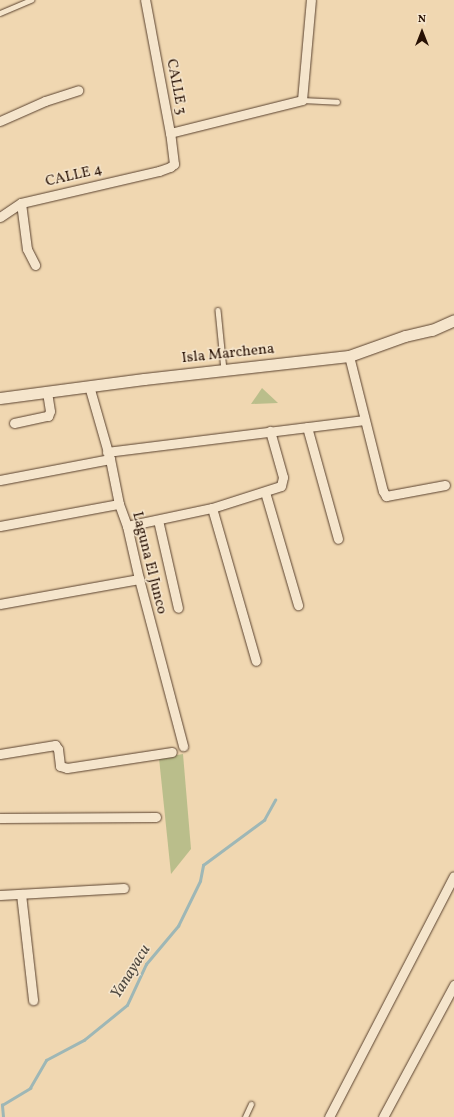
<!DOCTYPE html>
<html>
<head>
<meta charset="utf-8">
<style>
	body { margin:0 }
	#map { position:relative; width:454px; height:1117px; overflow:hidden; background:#f0d7b1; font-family:Vollkorn,serif }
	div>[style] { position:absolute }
	.green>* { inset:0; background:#babe8b }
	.stream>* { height:2.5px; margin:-1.25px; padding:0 1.25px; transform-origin:1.25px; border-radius:1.25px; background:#9eb7b6 }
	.roads { filter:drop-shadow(0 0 1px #5a422f) drop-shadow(0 0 1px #5a422f) }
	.service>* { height:4.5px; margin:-2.25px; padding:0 2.25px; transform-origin:2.25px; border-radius:2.25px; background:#f5e5cc }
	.minor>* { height:9px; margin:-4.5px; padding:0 4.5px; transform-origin:4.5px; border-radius:4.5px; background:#f5e5cc }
	.tertiary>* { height:11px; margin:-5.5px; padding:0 5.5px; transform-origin:5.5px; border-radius:5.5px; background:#f5e5cc }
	span { translate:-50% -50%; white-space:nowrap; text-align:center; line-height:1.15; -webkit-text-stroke:3px #f5e5cc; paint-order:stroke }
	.street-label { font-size:15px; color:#281104 }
	.water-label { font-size:16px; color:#514b42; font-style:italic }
	.north { position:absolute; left:402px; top:12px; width:40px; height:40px; -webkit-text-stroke:3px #f5e5cc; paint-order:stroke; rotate:0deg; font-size:11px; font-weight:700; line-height:16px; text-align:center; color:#281104 }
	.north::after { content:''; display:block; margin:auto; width:14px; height:18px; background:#281104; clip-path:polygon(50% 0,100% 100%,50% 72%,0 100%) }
</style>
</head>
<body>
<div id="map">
	<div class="green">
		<i style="clip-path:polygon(262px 388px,278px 403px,251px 404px)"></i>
		<i style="clip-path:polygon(183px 754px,191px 849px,171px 874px,159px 758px)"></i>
	</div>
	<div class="stream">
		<i style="left:3px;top:1117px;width:12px;rotate:-95deg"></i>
		<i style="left:2px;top:1105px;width:33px;rotate:-31deg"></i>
		<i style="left:30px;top:1088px;width:32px;rotate:-60deg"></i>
		<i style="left:46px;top:1060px;width:43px;rotate:-27.8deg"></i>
		<i style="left:84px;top:1040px;width:55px;rotate:-39.1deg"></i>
		<i style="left:127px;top:1005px;width:45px;rotate:-65.1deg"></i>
		<i style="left:146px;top:964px;width:50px;rotate:-49.9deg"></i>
		<i style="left:178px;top:926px;width:50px;rotate:-63.9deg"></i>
		<i style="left:200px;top:881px;width:16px;rotate:-79deg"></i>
		<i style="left:203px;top:865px;width:76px;rotate:-36.4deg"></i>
		<i style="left:264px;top:820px;width:23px;rotate:-61deg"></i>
	</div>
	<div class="roads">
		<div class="service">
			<i style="left:0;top:13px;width:34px;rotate:-23deg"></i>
			<i style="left:302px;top:100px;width:35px;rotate:3deg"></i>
			<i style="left:218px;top:310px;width:60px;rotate:84.3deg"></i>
			<i style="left:245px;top:1117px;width:14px;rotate:-65deg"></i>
		</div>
		<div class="minor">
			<i style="left:0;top:121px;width:49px;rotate:-24deg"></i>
			<i style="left:45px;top:101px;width:35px;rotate:-18deg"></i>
			<i style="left:170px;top:133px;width:136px;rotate:-14deg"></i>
			<i style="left:302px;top:100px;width:100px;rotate:-84.9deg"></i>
			<i style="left:21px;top:203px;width:46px;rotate:82.6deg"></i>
			<i style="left:27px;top:249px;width:18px;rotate:63deg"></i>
			<i style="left:0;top:217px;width:25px;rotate:-34deg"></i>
			<i style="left:21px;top:203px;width:142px;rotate:-13.1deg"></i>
			<i style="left:159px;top:171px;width:12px;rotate:-20deg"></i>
			<i style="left:170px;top:167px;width:5px;rotate:-37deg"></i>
			<i style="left:174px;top:164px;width:31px;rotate:-97deg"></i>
			<i style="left:170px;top:133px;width:135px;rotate:-100.6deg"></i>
			<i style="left:349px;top:356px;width:139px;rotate:75.9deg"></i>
			<i style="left:383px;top:491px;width:6px;rotate:59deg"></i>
			<i style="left:386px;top:496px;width:60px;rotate:-10.6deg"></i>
			<i style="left:89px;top:386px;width:76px;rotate:74deg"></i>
			<i style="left:110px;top:459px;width:46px;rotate:78.7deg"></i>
			<i style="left:119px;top:504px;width:23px;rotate:70deg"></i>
			<i style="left:127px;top:526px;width:54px;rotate:77.2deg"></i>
			<i style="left:139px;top:579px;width:173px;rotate:75.2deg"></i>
			<i style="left:14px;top:423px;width:35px;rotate:-12deg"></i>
			<i style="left:48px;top:416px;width:5px;rotate:-68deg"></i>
			<i style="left:50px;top:411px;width:19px;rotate:-99deg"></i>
			<i style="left:307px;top:427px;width:116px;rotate:74.5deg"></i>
			<i style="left:107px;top:452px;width:259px;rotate:-7.1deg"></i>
			<i style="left:0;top:480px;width:112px;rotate:-10.8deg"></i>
			<i style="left:265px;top:492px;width:118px;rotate:73.7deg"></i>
			<i style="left:212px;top:508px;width:159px;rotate:74deg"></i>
			<i style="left:158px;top:520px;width:90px;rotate:77.2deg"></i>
			<i style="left:0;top:526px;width:121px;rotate:-10.5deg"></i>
			<i style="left:127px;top:526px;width:87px;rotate:-12deg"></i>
			<i style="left:212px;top:508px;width:72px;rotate:-17.7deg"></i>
			<i style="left:281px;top:486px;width:9px;rotate:-77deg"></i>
			<i style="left:283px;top:477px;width:48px;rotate:-105.8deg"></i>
			<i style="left:0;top:604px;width:141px;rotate:-10.2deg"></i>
			<i style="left:0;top:754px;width:56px;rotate:-9.3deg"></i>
			<i style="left:55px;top:745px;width:5px;rotate:53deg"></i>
			<i style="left:58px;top:749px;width:17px;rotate:83deg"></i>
			<i style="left:60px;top:766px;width:7px;rotate:16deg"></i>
			<i style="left:67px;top:768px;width:106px;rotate:-8.7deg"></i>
			<i style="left:0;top:818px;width:156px;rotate:-0.4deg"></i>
			<i style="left:21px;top:894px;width:107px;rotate:83.5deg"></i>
			<i style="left:0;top:895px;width:124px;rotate:-3.2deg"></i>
			<i style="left:329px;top:1117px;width:271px;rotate:-62.6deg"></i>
			<i style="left:383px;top:1117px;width:150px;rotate:-61.7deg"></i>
		</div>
		<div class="tertiary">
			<i style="left:0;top:398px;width:145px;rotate:-7.5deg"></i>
			<i style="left:144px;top:379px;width:206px;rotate:-6.4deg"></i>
			<i style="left:349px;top:356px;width:59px;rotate:-19.7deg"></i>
			<i style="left:405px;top:336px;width:28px;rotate:-13deg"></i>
			<i style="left:432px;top:330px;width:24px;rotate:-24deg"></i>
		</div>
	</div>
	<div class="street-label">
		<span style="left:176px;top:87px;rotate:79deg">CALLE 3</span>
		<span style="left:74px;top:176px;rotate:-13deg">CALLE 4</span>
		<span style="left:228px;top:354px;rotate:-6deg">Isla Marchena</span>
		<span style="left:149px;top:563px;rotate:76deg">Laguna El Junco</span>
	</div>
	<div class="water-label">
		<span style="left:131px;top:972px;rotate:-58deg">Yanayacu</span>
	</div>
	<div class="north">N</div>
</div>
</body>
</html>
